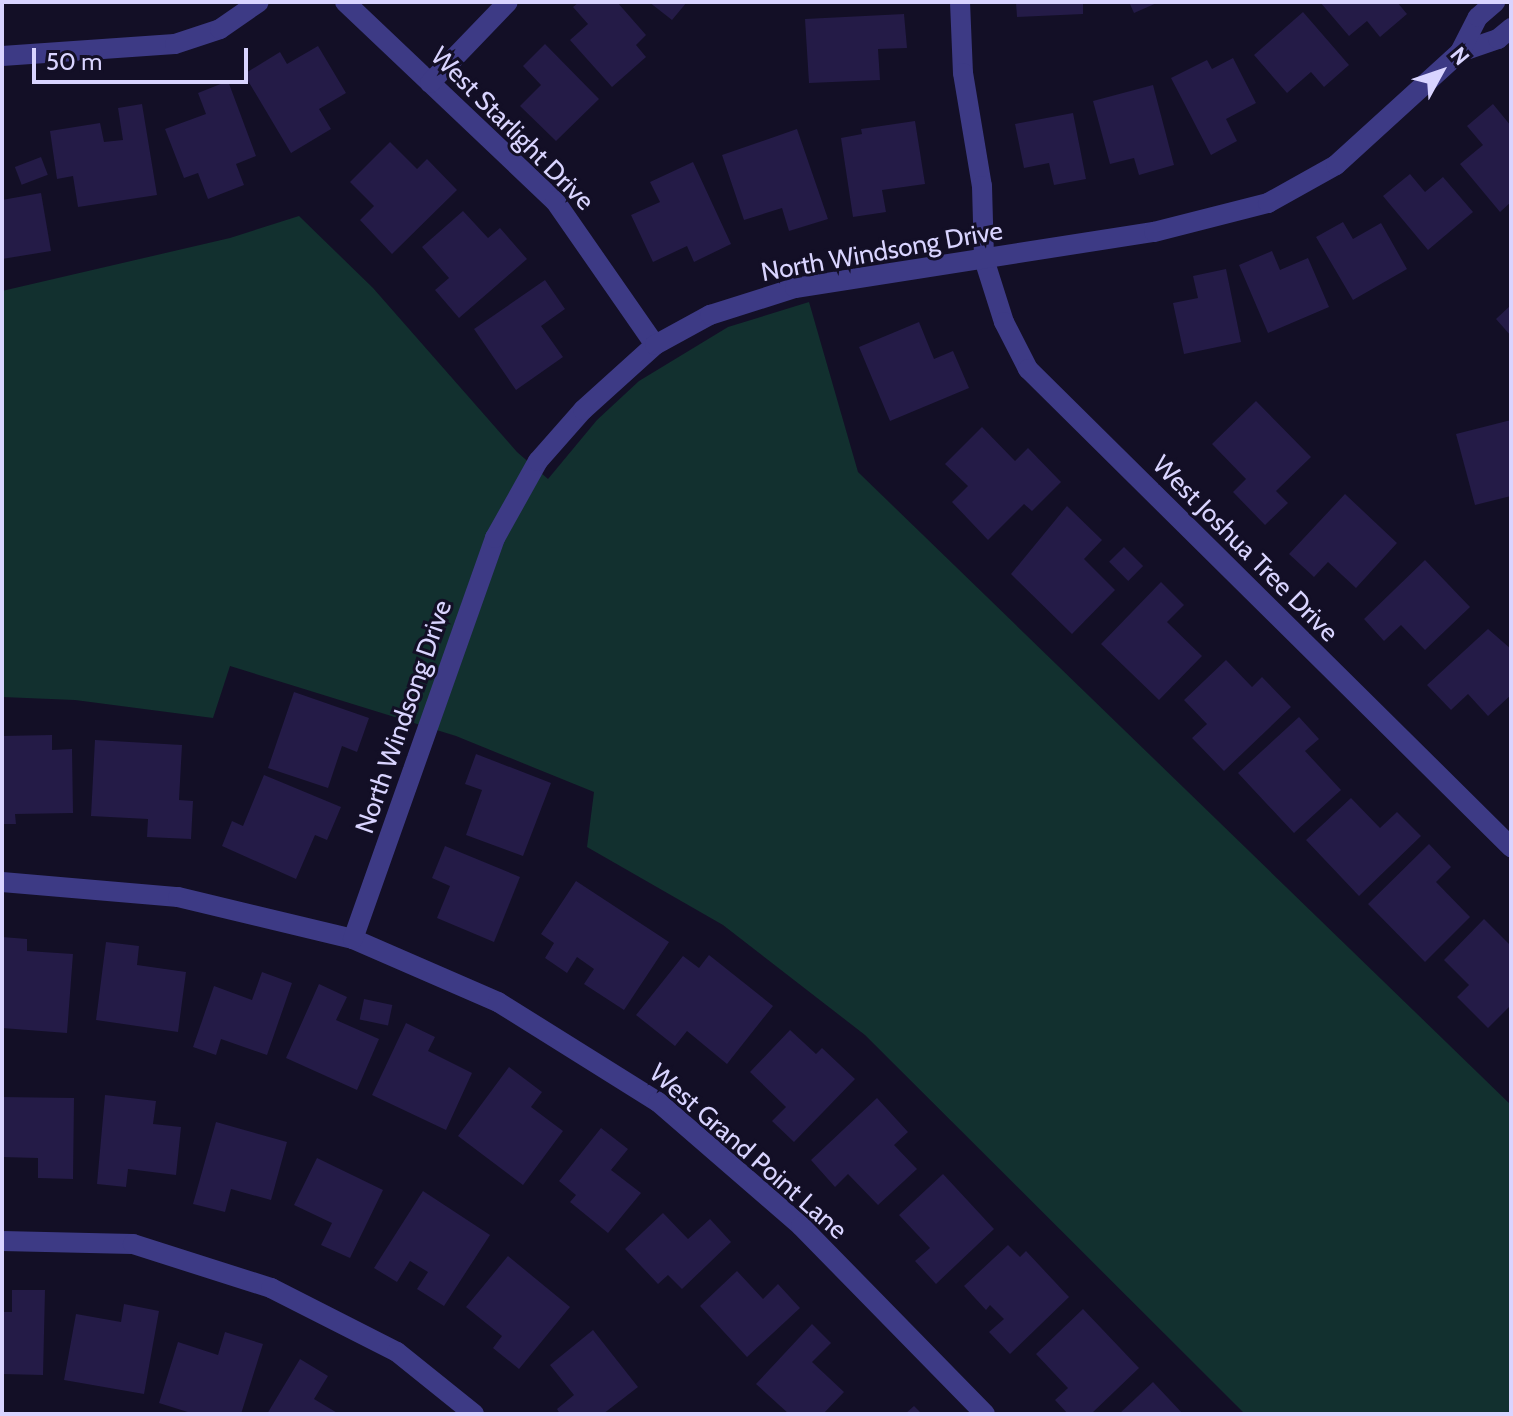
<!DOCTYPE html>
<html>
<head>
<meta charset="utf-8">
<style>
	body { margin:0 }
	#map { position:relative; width:1513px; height:1416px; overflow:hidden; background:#130f26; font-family:Cabin,sans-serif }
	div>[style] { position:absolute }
	.green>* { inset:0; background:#12302f }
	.building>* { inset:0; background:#241b47; transform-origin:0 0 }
	.minor>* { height:20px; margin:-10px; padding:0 10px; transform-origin:10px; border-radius:10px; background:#3d3a85 }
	span { translate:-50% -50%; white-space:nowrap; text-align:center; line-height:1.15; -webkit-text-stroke:6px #130f26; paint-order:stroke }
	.street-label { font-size:26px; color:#d9d4ff }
	.frame { position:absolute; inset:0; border:4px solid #d9d4ff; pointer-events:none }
	.north { position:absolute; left:1401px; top:32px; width:80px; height:80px; -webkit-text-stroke:6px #130f26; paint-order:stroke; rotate:50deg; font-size:22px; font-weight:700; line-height:32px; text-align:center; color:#d9d4ff }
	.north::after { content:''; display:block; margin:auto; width:28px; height:36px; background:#d9d4ff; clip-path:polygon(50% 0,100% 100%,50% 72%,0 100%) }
	.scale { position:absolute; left:32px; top:48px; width:216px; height:36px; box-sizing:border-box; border:4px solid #d9d4ff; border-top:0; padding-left:10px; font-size:24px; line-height:28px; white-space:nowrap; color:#d9d4ff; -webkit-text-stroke:6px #130f26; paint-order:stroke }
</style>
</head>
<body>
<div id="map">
	<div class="green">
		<i style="clip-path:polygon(299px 216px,373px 288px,517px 452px,548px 479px,597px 420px,639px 381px,728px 327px,809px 302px,858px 472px,1511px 1105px,1511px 1414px,1245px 1414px,865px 1035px,723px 925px,587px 847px,594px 792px,456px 736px,230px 666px,213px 718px,75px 700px,2px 697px,2px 291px,230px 238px)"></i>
	</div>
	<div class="building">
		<i style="clip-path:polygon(579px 2px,617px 2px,646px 35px,636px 45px,646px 57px,612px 87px,570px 40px,588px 24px,573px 7px)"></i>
		<i style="clip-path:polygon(649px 2px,687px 2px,672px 20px)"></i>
		<i style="clip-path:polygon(1016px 2px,1083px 2px,1083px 14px,1017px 17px)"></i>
		<i style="clip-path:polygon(1129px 2px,1159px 2px,1134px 13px)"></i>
		<i style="clip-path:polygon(1320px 2px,1397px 2px,1407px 14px,1380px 37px,1367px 21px,1349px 36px)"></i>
		<i style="clip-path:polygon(1303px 12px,1349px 65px,1324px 87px,1311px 72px,1287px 93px,1254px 55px)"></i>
		<i style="clip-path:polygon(904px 14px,907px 48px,878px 49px,880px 80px,809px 83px,805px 19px)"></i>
		<i style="clip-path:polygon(545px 44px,599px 99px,556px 141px,520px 106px,541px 85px,523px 66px)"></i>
		<i style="clip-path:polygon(318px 46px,346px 93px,319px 109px,331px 129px,291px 153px,244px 74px,280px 52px,287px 64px)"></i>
		<i style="clip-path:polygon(1233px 58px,1256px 103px,1226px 119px,1237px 141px,1211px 155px,1171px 78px,1207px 60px,1212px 69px)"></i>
		<i style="clip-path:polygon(228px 81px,256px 156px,236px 164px,244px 185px,208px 199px,198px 173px,184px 178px,165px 129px,206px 114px,198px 93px)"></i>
		<i style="clip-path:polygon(1153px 85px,1174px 165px,1139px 175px,1134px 158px,1110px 164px,1093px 101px)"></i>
		<i style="clip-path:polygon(142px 104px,157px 195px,78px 207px,73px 176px,57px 179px,50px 131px,100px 123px,104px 142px,123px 140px,118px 108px)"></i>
		<i style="clip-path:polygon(1493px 104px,1511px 126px,1511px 202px,1500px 212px,1460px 164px,1483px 145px,1467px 126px)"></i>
		<i style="clip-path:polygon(1073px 113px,1086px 179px,1054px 185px,1049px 163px,1024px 168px,1015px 124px)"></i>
		<i style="clip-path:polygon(915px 121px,925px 184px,882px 190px,886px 212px,853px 217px,841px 138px,862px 134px,861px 129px)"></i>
		<i style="clip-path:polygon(797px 129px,828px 219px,789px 231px,782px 208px,744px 220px,722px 155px)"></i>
		<i style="clip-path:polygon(390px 142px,417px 169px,427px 159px,457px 190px,392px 254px,360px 220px,374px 206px,350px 182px)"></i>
		<i style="left:41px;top:157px;width:19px;height:28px;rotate:69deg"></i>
		<i style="clip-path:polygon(693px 162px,731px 244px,694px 262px,687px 246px,653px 262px,631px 215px,660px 202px,650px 182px)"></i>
		<i style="clip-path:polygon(1410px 174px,1425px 192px,1443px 177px,1473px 212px,1428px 250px,1383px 196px)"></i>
		<i style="clip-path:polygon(41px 193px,51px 251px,2px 259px,2px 200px)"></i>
		<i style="clip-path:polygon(463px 211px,488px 238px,500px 228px,527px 259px,459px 318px,435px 290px,449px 278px,422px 247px)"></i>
		<i style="clip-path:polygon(1343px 222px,1353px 239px,1381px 223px,1407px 269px,1353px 300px,1316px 237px)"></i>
		<i style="clip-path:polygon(1272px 251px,1280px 270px,1308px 258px,1329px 307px,1268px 333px,1239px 265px)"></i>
		<i style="clip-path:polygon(1226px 269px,1241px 342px,1184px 354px,1173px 303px,1198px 298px,1193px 276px)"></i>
		<i style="clip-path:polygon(545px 280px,565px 309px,541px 326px,563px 357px,516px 390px,474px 329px)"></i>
		<i style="clip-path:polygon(1511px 305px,1511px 336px,1496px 319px)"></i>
		<i style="clip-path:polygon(919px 322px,934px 359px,953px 351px,969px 388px,890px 421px,859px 347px)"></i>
		<i style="clip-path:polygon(1256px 401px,1311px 457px,1276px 491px,1288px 503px,1265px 525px,1233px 492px,1246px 479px,1212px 444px)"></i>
		<i style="clip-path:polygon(1511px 420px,1511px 496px,1475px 505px,1456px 434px)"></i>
		<i style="clip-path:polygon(982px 427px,1015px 461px,1028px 448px,1061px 482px,1032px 511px,1024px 504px,988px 540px,952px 502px,968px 486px,945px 464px)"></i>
		<i style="clip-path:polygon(1345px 494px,1397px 543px,1356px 588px,1328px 562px,1314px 577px,1289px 554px)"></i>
		<i style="clip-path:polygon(1067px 506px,1102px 540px,1084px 559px,1115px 590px,1072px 634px,1011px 574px)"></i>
		<i style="left:1124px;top:547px;width:27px;height:21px;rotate:45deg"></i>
		<i style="clip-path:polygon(1425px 560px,1470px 607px,1425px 650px,1401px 625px,1384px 641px,1364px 619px)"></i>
		<i style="clip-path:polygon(1161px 582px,1184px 605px,1167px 622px,1202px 656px,1159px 700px,1101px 644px)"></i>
		<i style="clip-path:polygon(1488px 629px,1511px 649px,1511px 695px,1488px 716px,1468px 694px,1451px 710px,1427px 685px)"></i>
		<i style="clip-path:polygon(1226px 660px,1252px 687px,1262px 677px,1291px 707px,1224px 771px,1192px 738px,1207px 724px,1184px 700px)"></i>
		<i style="clip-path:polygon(294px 692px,369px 718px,357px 752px,342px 746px,328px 788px,268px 768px)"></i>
		<i style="clip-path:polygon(1299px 717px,1319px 739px,1305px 751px,1341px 790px,1294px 833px,1238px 773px)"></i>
		<i style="clip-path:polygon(52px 735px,52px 750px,72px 749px,73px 813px,15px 814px,16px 824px,2px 824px,2px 736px)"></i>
		<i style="clip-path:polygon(95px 740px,182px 745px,179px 800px,193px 801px,191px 839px,147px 837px,148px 819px,91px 816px)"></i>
		<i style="clip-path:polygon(476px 754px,551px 783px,523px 856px,466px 835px,482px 790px,465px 784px)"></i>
		<i style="clip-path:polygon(264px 775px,341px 807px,327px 840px,315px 835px,296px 879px,222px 846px,232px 821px,243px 826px)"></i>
		<i style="clip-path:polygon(1351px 798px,1380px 828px,1397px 812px,1421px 836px,1359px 896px,1306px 840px)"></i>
		<i style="clip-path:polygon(1429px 844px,1451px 867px,1436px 882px,1470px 917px,1425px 962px,1368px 904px)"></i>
		<i style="clip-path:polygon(445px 846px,520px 877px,494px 942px,437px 918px,450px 886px,432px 878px)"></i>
		<i style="clip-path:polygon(576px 881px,669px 942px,624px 1010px,584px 984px,594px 969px,577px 957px,567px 973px,545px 958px,554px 943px,541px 934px)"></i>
		<i style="clip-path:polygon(1484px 919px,1511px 946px,1511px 1005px,1488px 1028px,1457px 997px,1469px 985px,1444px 960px)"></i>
		<i style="clip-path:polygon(2px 937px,27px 939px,27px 951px,73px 954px,67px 1033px,2px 1028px)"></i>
		<i style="clip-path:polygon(106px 942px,139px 946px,137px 965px,186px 972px,178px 1032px,96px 1020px)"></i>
		<i style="clip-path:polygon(709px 955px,773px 1006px,727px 1064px,687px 1031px,675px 1046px,636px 1015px,683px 956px,699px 968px)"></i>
		<i style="clip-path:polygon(262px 972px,292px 983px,267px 1055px,221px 1039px,216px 1055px,193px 1047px,214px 986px,252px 1000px)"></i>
		<i style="clip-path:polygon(319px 984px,347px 997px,336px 1020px,379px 1039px,357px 1090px,286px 1058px)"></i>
		<i style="left:364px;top:999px;width:29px;height:21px;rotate:12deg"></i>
		<i style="clip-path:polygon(406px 1023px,435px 1037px,428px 1051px,472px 1073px,446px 1130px,372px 1095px)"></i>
		<i style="clip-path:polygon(790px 1030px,816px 1054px,822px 1048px,855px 1079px,794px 1142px,772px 1121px,786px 1107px,750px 1072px)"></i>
		<i style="clip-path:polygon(509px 1067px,542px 1092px,531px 1107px,563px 1131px,523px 1185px,458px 1136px)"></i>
		<i style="clip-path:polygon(105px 1095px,156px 1101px,153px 1124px,181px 1127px,176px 1175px,128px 1169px,126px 1187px,97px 1184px)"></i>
		<i style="clip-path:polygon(2px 1097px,74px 1098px,73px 1179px,38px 1178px,38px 1158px,2px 1157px)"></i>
		<i style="clip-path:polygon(877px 1098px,908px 1132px,894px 1145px,917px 1169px,878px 1205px,848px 1174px,835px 1187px,811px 1160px)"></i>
		<i style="clip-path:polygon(216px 1122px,287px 1142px,271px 1200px,231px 1189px,225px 1212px,193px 1204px)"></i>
		<i style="clip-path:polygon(601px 1128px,628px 1149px,611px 1170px,641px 1193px,608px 1233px,570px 1202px,576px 1195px,559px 1181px)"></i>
		<i style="clip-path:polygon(317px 1158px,383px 1190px,350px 1258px,321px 1245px,332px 1223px,294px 1205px)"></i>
		<i style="clip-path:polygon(943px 1174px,994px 1229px,936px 1284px,915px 1261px,930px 1248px,899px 1215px)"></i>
		<i style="clip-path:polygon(423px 1191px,490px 1235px,444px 1306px,417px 1289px,428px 1272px,410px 1261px,397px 1282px,374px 1268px)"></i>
		<i style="clip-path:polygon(663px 1213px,688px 1239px,710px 1219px,731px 1242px,682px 1289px,668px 1275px,658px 1284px,625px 1249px)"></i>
		<i style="clip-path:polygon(1008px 1245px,1020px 1257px,1026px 1251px,1069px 1297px,1010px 1354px,989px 1332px,1004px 1319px,990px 1305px,986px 1310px,964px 1286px)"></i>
		<i style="clip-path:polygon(508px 1256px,570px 1307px,519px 1369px,493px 1348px,502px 1336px,466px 1307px)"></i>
		<i style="clip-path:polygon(737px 1271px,763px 1299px,778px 1284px,800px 1308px,747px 1357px,700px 1306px)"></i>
		<i style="clip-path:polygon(12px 1290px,45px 1290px,43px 1375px,2px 1374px,2px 1312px,12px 1312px)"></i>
		<i style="clip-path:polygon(124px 1304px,159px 1311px,144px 1394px,64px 1380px,76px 1314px,121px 1322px)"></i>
		<i style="clip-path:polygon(1083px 1309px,1139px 1368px,1091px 1414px,1068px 1414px,1055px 1400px,1068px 1388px,1036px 1354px)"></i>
		<i style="clip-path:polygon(812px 1324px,831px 1343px,812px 1362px,844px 1392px,823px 1414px,789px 1414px,756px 1384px)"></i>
		<i style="clip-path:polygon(593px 1330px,638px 1387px,603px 1414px,560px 1414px,557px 1409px,574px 1395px,550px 1365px)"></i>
		<i style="clip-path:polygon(225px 1332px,263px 1344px,241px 1414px,194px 1414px,159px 1403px,178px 1342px,218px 1355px)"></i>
		<i style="clip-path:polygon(300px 1359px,328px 1376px,314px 1399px,339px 1414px,267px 1414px)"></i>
		<i style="clip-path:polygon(1153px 1382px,1183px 1414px,1119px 1414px)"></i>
		<i style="clip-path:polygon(914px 1406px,922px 1414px,905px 1414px)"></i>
	</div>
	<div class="minor">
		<i style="left:345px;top:2px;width:289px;rotate:43.5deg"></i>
		<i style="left:555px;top:201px;width:175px;rotate:55.2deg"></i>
		<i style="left:960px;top:2px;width:71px;rotate:87.6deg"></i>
		<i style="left:963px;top:73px;width:115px;rotate:80.5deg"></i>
		<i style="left:982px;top:186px;width:73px;rotate:88.4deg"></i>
		<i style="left:984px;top:259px;width:66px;rotate:72.4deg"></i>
		<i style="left:1004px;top:322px;width:53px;rotate:62.9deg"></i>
		<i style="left:1028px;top:369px;width:680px;rotate:44.7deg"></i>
		<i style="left:1460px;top:52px;width:40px;rotate:-18.9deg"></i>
		<i style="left:1498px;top:39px;width:17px;rotate:-40deg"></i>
		<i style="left:2px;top:56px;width:173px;rotate:-4deg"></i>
		<i style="left:175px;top:44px;width:47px;rotate:-18.4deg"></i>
		<i style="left:220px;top:29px;width:47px;rotate:-34.7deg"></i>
		<i style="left:430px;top:83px;width:112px;rotate:-46.1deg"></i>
		<i style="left:2px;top:882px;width:177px;rotate:4.9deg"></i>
		<i style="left:178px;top:897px;width:180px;rotate:13.5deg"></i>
		<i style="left:353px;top:939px;width:158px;rotate:23.5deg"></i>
		<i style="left:498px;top:1002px;width:189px;rotate:32deg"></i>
		<i style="left:658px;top:1102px;width:189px;rotate:40.9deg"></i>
		<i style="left:801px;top:1226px;width:263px;rotate:45.6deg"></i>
		<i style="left:353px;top:939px;width:425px;rotate:-70.5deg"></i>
		<i style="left:495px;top:538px;width:88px;rotate:-60.8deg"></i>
		<i style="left:538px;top:461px;width:68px;rotate:-48.6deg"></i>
		<i style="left:583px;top:410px;width:97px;rotate:-42.1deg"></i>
		<i style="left:655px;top:345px;width:63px;rotate:-28.6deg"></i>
		<i style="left:710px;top:315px;width:89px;rotate:-17.6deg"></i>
		<i style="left:795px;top:288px;width:363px;rotate:-8.9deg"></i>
		<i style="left:1154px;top:232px;width:118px;rotate:-14.3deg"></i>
		<i style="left:1268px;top:203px;width:78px;rotate:-29.2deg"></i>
		<i style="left:1336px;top:165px;width:168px;rotate:-42.3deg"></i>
		<i style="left:1460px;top:52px;width:39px;rotate:-63deg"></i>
		<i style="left:1478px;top:17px;width:23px;rotate:-41deg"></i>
		<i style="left:2px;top:1241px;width:131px;rotate:1.3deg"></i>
		<i style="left:133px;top:1244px;width:145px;rotate:17.7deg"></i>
		<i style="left:271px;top:1288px;width:141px;rotate:26.9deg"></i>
		<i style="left:397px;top:1352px;width:99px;rotate:38.8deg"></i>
	</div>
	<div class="street-label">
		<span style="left:512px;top:129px;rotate:45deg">West Starlight Drive</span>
		<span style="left:882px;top:252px;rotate:-10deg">North Windsong Drive</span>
		<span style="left:1245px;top:549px;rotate:45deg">West Joshua Tree Drive</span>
		<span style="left:404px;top:717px;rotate:-71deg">North Windsong Drive</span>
		<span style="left:748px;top:1152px;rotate:41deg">West Grand Point Lane</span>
	</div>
	<div class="frame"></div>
	<div class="north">N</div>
	<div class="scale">50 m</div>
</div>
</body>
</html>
